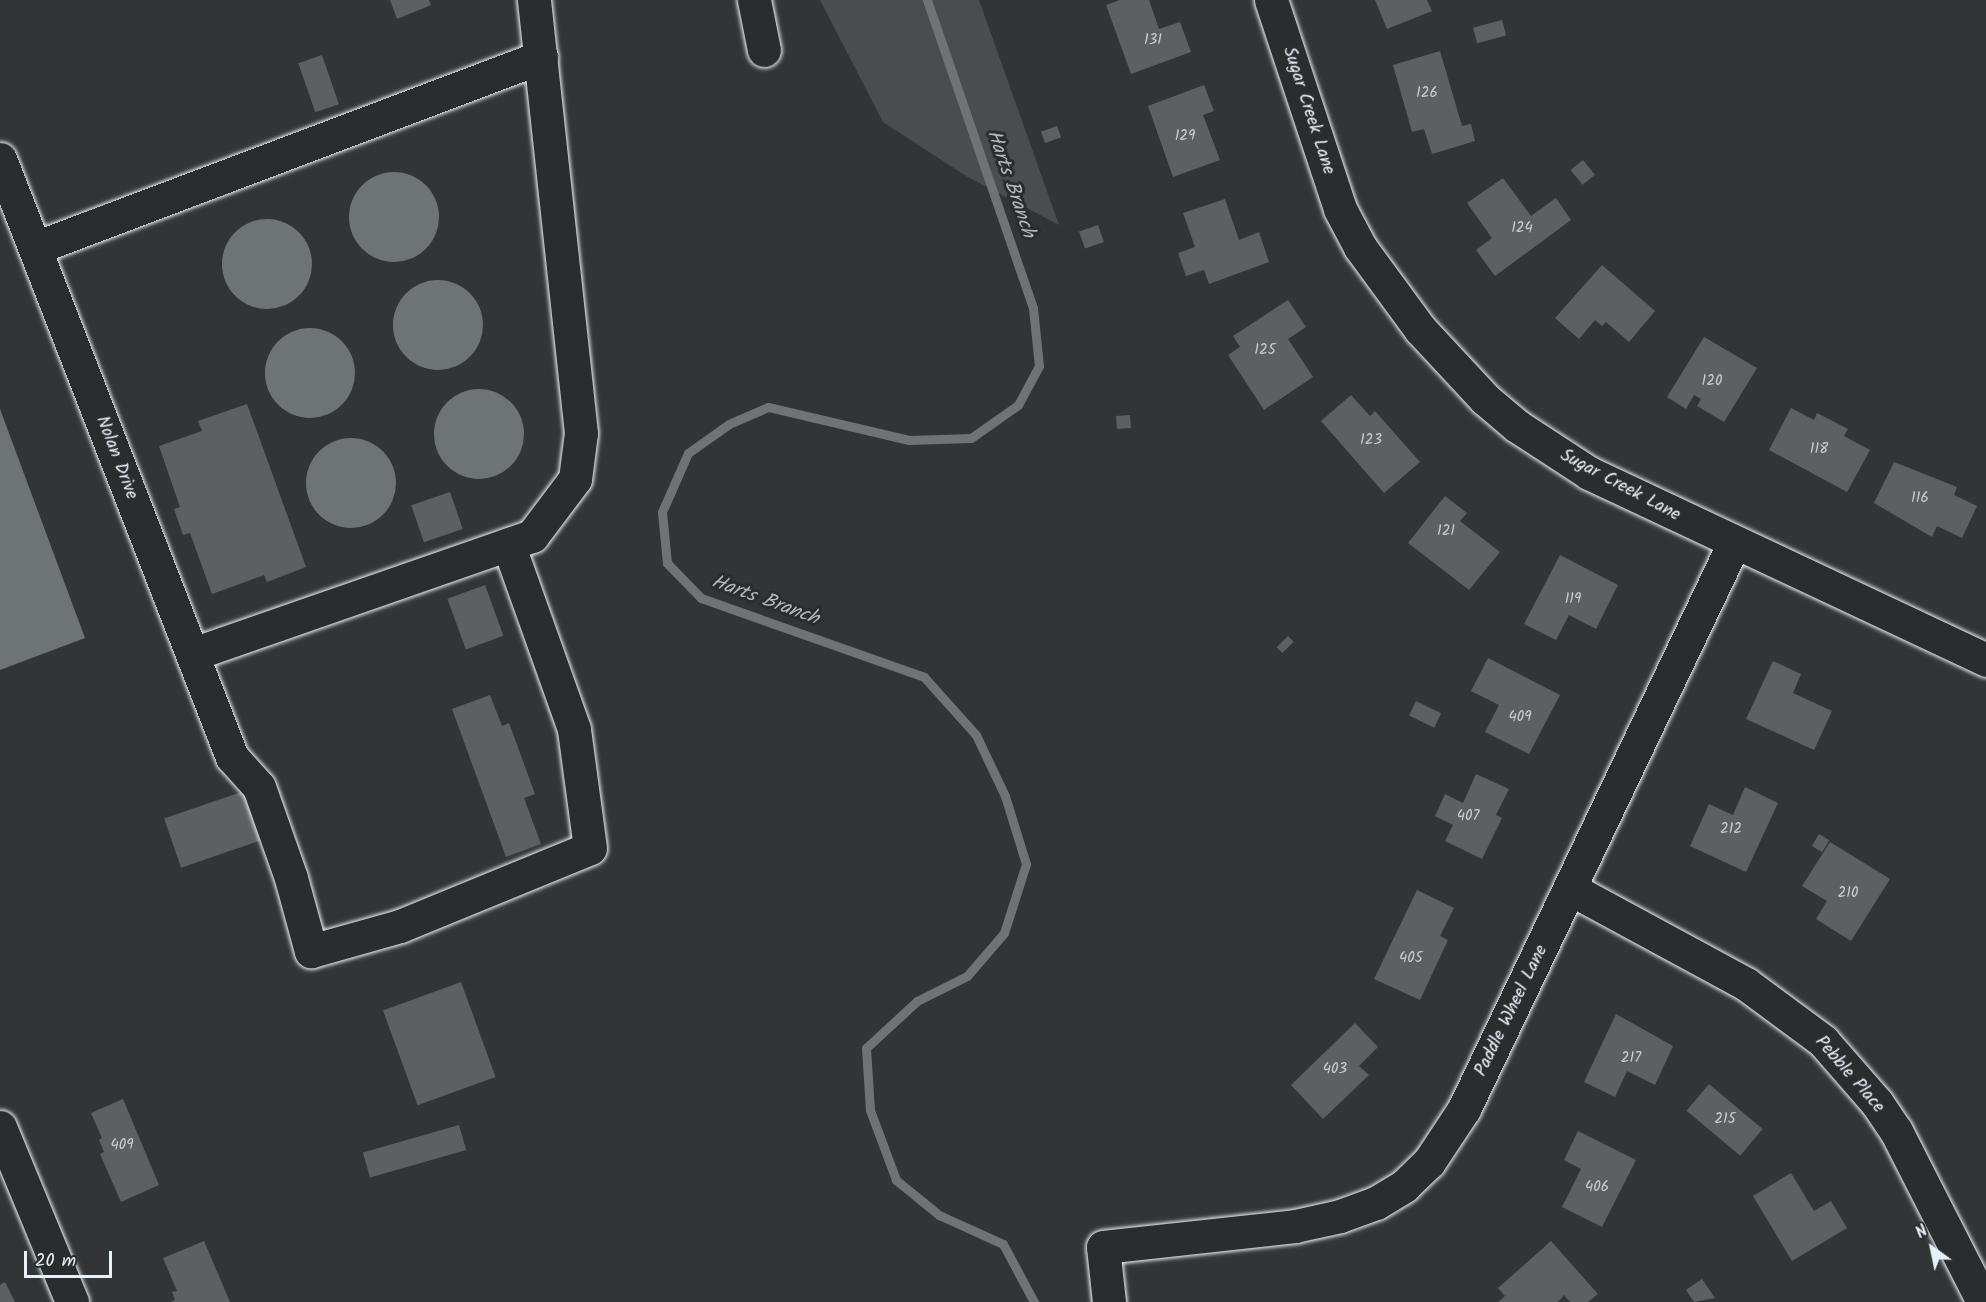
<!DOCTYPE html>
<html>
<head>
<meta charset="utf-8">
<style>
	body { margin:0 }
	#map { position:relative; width:1986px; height:1302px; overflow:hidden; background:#323536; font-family:Kalam,sans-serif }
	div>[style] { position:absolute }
	.green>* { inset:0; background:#494d4f }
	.water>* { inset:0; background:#6e7376 }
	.round { border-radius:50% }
	.stream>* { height:9px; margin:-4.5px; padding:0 4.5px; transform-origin:4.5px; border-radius:4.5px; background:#6e7376 }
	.building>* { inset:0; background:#5c6063; transform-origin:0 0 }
	.roads { filter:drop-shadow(0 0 2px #e8f1f8) drop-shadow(0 0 2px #e8f1f8) }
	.minor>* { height:33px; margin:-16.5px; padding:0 16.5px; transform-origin:16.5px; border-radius:16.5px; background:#2a2d2e }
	span { translate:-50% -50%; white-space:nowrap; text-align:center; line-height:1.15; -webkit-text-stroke:6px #2a2d2e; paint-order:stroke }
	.number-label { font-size:15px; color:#c5cdd3 }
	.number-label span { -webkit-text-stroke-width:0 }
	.street-label { font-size:18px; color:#e8f1f8 }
	.water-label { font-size:20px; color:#b1b8be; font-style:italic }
	.north { position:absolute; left:1902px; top:1218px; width:60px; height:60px; -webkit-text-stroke:4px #2a2d2e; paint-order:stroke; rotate:327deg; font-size:16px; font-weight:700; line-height:24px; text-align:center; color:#e8f1f8 }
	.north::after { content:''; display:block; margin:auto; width:21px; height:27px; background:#e8f1f8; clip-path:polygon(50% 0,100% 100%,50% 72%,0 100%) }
	.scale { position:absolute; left:24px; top:1251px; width:88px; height:27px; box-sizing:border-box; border:3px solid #e8f1f8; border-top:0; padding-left:8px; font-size:18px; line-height:21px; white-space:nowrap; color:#e8f1f8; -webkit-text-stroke:4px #2a2d2e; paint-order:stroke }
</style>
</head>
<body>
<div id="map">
	<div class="green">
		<i style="clip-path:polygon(820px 0,979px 0,1059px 225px,966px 176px,883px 122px)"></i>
	</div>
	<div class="water">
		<i class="round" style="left:349px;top:172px;width:90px;height:90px"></i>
		<i class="round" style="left:222px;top:219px;width:90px;height:90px"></i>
		<i class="round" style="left:393px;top:280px;width:90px;height:90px"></i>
		<i class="round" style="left:265px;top:328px;width:90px;height:90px"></i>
		<i class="round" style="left:434px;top:389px;width:90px;height:90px"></i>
		<i style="clip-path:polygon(0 409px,85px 638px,0 670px)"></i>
		<i class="round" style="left:306px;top:438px;width:90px;height:90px"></i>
	</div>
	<div class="stream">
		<i style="left:927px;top:0;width:326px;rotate:71deg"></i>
		<i style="left:1033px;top:308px;width:58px;rotate:84.1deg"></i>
		<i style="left:1039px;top:366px;width:44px;rotate:118.3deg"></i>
		<i style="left:1018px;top:405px;width:57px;rotate:144.9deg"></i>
		<i style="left:971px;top:438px;width:62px;rotate:178.2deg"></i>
		<i style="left:909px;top:440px;width:145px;rotate:-166.8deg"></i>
		<i style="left:768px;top:407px;width:43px;rotate:156.4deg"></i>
		<i style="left:729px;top:424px;width:50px;rotate:144.7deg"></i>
		<i style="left:688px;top:453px;width:64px;rotate:113.8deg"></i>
		<i style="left:662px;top:512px;width:51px;rotate:84.4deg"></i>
		<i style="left:667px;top:563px;width:49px;rotate:45.8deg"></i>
		<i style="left:701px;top:598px;width:237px;rotate:19.5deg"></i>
		<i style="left:924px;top:677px;width:78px;rotate:48.1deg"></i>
		<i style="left:976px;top:735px;width:68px;rotate:64.6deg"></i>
		<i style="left:1005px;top:796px;width:71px;rotate:72.8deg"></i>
		<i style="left:1026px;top:864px;width:72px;rotate:107.7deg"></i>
		<i style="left:1004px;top:933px;width:57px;rotate:130.7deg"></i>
		<i style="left:967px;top:976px;width:56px;rotate:153.4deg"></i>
		<i style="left:917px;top:1001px;width:69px;rotate:137.3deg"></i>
		<i style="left:866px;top:1048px;width:62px;rotate:86.3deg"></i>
		<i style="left:870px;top:1110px;width:75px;rotate:69.6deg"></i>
		<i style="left:896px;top:1180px;width:55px;rotate:39.1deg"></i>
		<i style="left:939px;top:1215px;width:70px;rotate:24.4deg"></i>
		<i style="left:1003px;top:1244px;width:66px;rotate:61.9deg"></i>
	</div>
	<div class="building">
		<i style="clip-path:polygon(390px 0,429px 0,431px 5px,397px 19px)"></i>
		<i style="clip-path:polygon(1120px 0,1149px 0,1159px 29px,1180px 22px,1191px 52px,1131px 74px,1106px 5px)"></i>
		<i style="clip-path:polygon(1375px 0,1427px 0,1432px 11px,1387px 29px)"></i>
		<i style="left:1502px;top:20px;width:16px;height:30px;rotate:75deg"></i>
		<i style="clip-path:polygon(1440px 51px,1462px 126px,1471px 124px,1475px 141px,1432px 154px,1424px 129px,1412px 132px,1393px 65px)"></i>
		<i style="left:322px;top:55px;width:52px;height:25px;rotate:71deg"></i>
		<i style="clip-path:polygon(1204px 85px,1214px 111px,1203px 115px,1220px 160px,1173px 177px,1148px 106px)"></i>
		<i style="left:1057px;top:126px;width:12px;height:17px;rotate:70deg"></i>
		<i style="left:1583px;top:160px;width:19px;height:16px;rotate:51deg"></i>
		<i style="clip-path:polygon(1503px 178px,1531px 216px,1556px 198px,1571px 220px,1495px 276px,1476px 250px,1492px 238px,1467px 203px)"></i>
		<i style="clip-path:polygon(1225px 199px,1239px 240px,1259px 232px,1269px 262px,1209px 284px,1204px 270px,1186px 276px,1178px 253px,1195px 247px,1183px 213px)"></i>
		<i style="left:1098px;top:225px;width:18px;height:20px;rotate:71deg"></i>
		<i style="clip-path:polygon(1602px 265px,1655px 311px,1629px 342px,1606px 322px,1602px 326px,1595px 320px,1579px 339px,1555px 318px)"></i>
		<i style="clip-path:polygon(1288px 300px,1306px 327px,1288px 339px,1313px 377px,1264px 410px,1228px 355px,1240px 347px,1233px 336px)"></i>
		<i style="clip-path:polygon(1704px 337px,1757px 368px,1724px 422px,1697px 406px,1701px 399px,1694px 395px,1686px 409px,1667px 397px)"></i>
		<i style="clip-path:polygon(1351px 395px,1370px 416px,1375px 411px,1420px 462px,1384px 493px,1321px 421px)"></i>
		<i style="clip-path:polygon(247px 404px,306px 567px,267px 582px,264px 575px,212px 594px,190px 533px,183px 535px,174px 509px,180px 507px,159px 446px,202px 431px,198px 421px)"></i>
		<i style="clip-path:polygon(1791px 408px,1814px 420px,1817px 413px,1848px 429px,1844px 436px,1870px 450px,1847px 492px,1769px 450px)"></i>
		<i style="left:1130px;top:415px;width:13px;height:14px;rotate:86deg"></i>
		<i style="clip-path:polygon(1894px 462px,1957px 487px,1954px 495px,1977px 506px,1962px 538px,1937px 526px,1932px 537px,1874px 503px)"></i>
		<i style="left:450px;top:492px;width:39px;height:41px;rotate:71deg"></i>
		<i style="clip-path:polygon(1445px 496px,1467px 513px,1460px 521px,1500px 552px,1469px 590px,1408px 543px)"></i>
		<i style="clip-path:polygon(1560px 555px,1618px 585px,1596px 629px,1569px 615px,1556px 640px,1524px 624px)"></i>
		<i style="left:485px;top:585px;width:54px;height:40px;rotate:70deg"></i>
		<i style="left:1288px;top:636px;width:8px;height:16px;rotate:45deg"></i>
		<i style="clip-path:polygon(1488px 658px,1560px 695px,1529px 754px,1485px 732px,1499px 705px,1471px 691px)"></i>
		<i style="clip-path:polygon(1773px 661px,1801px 674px,1793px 693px,1832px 711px,1814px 750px,1746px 719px)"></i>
		<i style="clip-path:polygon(490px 695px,502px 726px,509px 723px,535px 794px,524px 798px,541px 844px,506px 857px,452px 709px)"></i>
		<i style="left:1416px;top:701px;width:28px;height:16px;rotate:26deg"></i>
		<i style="clip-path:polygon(1476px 774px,1509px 789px,1496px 815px,1502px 818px,1482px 859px,1445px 841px,1453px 825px,1435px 816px,1445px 794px,1463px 803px)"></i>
		<i style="clip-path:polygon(1745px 787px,1778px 803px,1746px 872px,1690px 846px,1709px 804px,1733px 815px)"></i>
		<i style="left:253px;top:788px;width:52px;height:94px;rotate:71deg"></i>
		<i style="left:1819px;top:834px;width:12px;height:14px;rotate:31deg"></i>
		<i style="clip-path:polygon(1830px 842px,1890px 879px,1851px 941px,1816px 919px,1827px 901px,1802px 886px)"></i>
		<i style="clip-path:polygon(1417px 890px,1454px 908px,1440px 936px,1448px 940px,1420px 1000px,1374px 979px)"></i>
		<i style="left:461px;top:982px;width:101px;height:83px;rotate:70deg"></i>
		<i style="clip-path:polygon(1616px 1014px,1673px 1046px,1655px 1085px,1627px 1071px,1615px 1097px,1584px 1082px)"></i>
		<i style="clip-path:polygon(1355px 1023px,1378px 1047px,1359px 1066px,1369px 1075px,1323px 1119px,1291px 1085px)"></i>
		<i style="left:1709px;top:1084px;width:70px;height:35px;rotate:40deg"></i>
		<i style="clip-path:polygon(123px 1099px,159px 1185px,121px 1202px,100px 1154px,104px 1152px,99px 1140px,102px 1138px,91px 1113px)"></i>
		<i style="left:459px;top:1125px;width:26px;height:100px;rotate:74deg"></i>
		<i style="clip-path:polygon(1578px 1131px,1636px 1160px,1602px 1227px,1562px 1207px,1581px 1169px,1564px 1160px)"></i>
		<i style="clip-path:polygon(1791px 1173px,1814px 1211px,1831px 1201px,1847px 1228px,1792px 1261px,1753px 1196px)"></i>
		<i style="clip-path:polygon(204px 1241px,230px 1302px,170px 1302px,175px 1300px,172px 1292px,177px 1291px,163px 1258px)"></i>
		<i style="clip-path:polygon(1551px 1241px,1598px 1294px,1588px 1302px,1570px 1302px,1564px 1295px,1558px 1302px,1498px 1302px,1505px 1296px,1498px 1288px)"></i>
		<i style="clip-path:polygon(1702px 1279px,1715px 1298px,1694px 1302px,1686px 1290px)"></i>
		<i style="clip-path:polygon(5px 1282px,15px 1302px,0 1302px,0 1285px)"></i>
	</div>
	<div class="roads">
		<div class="minor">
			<i style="left:754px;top:0;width:51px;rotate:78.7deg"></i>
			<i style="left:1271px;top:0;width:220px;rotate:71.7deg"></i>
			<i style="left:1340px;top:209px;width:43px;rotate:62.2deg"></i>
			<i style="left:1360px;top:247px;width:102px;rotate:53.8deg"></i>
			<i style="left:1420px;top:329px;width:96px;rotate:47.1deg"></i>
			<i style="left:1485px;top:399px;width:42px;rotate:40.2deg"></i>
			<i style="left:1517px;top:426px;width:86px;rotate:33.1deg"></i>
			<i style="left:1589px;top:473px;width:439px;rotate:25.2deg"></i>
			<i style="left:0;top:159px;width:641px;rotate:68.8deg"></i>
			<i style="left:232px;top:757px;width:40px;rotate:48deg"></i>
			<i style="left:259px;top:787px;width:96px;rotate:70.6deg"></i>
			<i style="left:291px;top:878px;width:76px;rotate:74.7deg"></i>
			<i style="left:311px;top:951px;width:92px;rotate:-15.7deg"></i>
			<i style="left:400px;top:926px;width:205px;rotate:-22.3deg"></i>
			<i style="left:590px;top:848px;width:120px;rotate:-97.7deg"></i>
			<i style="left:574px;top:729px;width:196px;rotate:-109.6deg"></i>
			<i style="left:35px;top:248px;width:541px;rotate:-20.68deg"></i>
			<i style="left:193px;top:654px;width:359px;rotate:-19.2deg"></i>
			<i style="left:532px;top:536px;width:71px;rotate:-53deg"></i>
			<i style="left:575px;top:479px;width:46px;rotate:-82.6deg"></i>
			<i style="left:581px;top:433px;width:436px;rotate:-96.2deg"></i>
			<i style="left:1571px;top:889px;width:199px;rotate:28.5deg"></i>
			<i style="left:1746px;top:984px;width:96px;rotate:36.5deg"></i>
			<i style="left:1823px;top:1041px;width:82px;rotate:48.9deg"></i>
			<i style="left:1877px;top:1103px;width:34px;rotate:56deg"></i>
			<i style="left:1896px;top:1131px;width:192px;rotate:63deg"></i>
			<i style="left:0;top:1127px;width:189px;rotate:67.6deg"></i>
			<i style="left:1109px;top:1302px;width:55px;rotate:-96.2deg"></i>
			<i style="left:1103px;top:1247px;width:193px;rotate:-6.2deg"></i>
			<i style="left:1295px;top:1226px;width:46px;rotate:-12.5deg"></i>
			<i style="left:1340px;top:1216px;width:38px;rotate:-20deg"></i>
			<i style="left:1376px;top:1203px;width:33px;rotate:-31deg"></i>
			<i style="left:1404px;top:1186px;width:35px;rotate:-44deg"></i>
			<i style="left:1429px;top:1162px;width:64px;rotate:-56.6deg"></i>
			<i style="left:1464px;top:1109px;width:627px;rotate:-64.5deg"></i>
		</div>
	</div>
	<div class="number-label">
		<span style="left:1153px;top:41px">131</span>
		<span style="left:1427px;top:94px">126</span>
		<span style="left:1185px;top:137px">129</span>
		<span style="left:1522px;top:229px">124</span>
		<span style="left:1265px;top:351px">125</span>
		<span style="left:1712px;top:382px">120</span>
		<span style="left:1371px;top:441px">123</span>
		<span style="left:1819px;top:450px">118</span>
		<span style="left:1920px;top:499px">116</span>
		<span style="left:1446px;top:532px">121</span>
		<span style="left:1573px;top:600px">119</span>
		<span style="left:1520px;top:718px">409</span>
		<span style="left:1468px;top:817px">407</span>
		<span style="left:1731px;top:830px">212</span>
		<span style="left:1848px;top:894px">210</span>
		<span style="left:1411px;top:959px">405</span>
		<span style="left:1631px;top:1059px">217</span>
		<span style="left:1335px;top:1070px">403</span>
		<span style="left:1725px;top:1120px">215</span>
		<span style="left:122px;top:1146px">409</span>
		<span style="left:1597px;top:1188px">406</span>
	</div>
	<div class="street-label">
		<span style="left:1308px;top:111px;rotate:72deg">Sugar Creek Lane</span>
		<span style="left:116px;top:458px;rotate:69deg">Nolan Drive</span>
		<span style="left:1620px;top:486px;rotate:28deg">Sugar Creek Lane</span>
		<span style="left:1512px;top:1011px;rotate:-64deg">Paddle Wheel Lane</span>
		<span style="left:1849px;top:1075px;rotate:49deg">Pebble Place</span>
	</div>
	<div class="water-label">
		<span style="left:1010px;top:184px;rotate:71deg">Harts Branch</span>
		<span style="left:765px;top:601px;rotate:20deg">Harts Branch</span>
	</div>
	<div class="north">N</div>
	<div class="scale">20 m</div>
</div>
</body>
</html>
